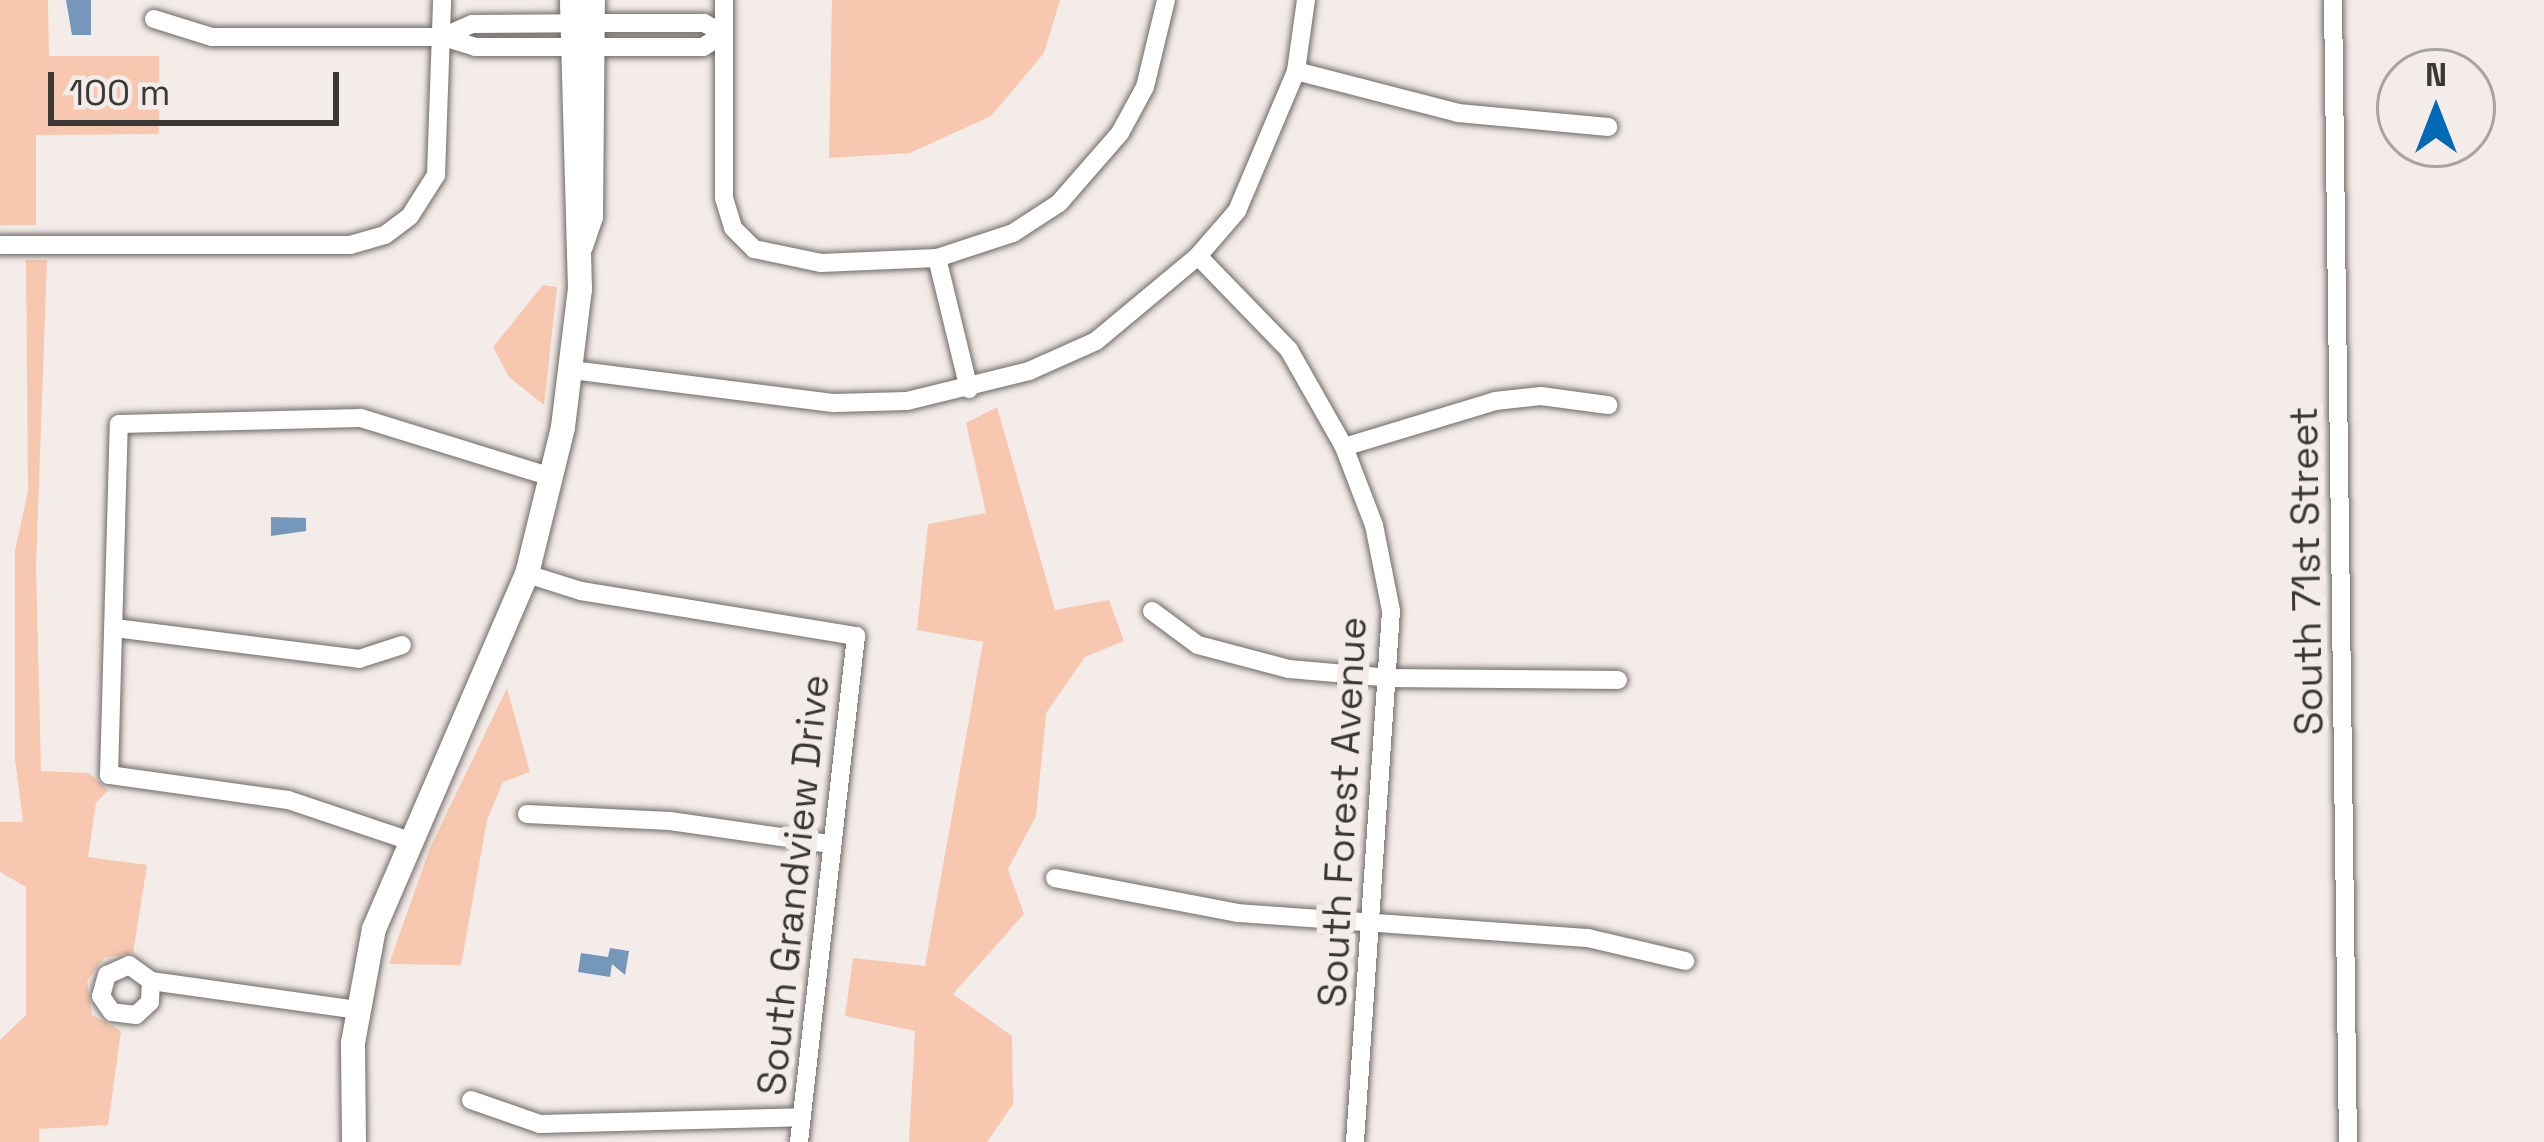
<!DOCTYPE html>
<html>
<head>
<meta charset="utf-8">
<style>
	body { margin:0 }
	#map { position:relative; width:2544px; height:1142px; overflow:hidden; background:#f3ece9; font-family:"Space Grotesk",sans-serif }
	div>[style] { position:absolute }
	.green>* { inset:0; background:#f7c8af }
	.water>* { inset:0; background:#7597ba }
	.roads { filter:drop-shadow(0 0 3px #6f6966) drop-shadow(0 0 3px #6f6966) }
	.street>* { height:18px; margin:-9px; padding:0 9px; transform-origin:9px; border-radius:9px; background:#fff }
	.secondary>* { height:24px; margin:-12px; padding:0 12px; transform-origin:12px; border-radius:12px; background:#fff }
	span { translate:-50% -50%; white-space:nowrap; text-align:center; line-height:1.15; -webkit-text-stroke:12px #f3ece9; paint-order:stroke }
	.street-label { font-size:39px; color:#3a3836 }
	.north { position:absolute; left:2376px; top:48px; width:120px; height:120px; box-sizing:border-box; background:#f3ece9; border:3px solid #a9a4a1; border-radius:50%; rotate:0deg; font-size:33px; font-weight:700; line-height:48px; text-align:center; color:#3a3836 }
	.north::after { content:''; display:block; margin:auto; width:42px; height:54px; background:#0169b5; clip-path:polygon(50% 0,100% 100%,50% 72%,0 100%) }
	.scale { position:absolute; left:48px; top:72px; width:291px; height:54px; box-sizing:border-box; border:6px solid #3a3836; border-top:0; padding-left:15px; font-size:36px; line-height:42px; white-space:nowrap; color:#3a3836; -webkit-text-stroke:9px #f3ece9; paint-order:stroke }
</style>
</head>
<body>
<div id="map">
	<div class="green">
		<i style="clip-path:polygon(0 0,48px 0,49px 56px,159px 56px,159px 134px,36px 135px,36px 225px,0 225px)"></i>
		<i style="clip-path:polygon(832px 0,1060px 0,1044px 53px,991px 116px,910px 153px,829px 158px)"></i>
		<i style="clip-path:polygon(26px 260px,47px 260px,36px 566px,41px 771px,89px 773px,108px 790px,96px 803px,88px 857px,147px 865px,133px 953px,104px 958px,87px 981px,92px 1015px,121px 1031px,108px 1125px,39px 1129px,39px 1142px,0 1142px,0 1040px,26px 1015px,26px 887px,0 872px,0 822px,23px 822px,15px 759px,15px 551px,28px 491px)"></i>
		<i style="clip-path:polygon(543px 285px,557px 287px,544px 405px,509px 377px,493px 347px)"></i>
		<i style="clip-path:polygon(997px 407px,1055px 610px,1109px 600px,1124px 641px,1085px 657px,1046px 713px,1036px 816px,1008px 869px,1024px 914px,953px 994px,1012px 1036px,1013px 1104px,987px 1142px,909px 1142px,915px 1031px,845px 1016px,853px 958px,925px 966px,983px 642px,917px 630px,928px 524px,986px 513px,966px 423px)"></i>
		<i style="clip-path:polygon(507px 688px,530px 772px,503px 782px,487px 820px,461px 965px,389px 964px,430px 848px)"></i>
	</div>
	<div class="water">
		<i style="clip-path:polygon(66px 0,91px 0,91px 35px,72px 35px)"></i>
		<i style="clip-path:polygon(271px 517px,306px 518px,306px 531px,271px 536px)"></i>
		<i style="clip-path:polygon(610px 948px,629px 951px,625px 975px,612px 964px,610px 977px,578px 972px,581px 953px,608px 957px)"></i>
	</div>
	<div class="roads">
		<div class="street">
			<i style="left:724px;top:0;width:198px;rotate:90deg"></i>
			<i style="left:724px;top:198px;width:31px;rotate:73deg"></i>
			<i style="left:733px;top:228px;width:30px;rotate:45deg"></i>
			<i style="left:754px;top:249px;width:68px;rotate:11.8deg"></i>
			<i style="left:821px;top:263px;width:116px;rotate:-2.5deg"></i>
			<i style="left:937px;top:258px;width:80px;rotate:-18.2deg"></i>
			<i style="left:1013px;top:233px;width:55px;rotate:-33.1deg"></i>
			<i style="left:1059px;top:203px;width:93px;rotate:-48.9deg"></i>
			<i style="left:1120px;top:133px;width:52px;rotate:-61.5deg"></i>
			<i style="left:1145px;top:87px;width:89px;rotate:-76.4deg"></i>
			<i style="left:2333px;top:0;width:1142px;rotate:89.25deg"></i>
			<i style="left:154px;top:19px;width:61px;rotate:17.2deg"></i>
			<i style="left:212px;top:37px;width:231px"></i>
			<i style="left:443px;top:37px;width:34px;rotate:17deg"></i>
			<i style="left:475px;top:47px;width:228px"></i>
			<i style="left:703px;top:47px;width:25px;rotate:-32deg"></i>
			<i style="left:724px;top:34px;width:23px;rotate:-151deg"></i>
			<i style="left:704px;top:23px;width:94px;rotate:180deg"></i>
			<i style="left:610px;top:23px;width:138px;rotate:179.6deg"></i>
			<i style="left:472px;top:24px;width:32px;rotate:156deg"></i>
			<i style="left:1296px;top:71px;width:167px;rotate:14.5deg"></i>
			<i style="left:1458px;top:113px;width:151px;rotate:5.3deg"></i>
			<i style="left:0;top:245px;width:350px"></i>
			<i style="left:350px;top:245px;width:36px;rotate:-16deg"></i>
			<i style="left:385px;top:235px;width:31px;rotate:-37deg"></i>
			<i style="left:410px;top:216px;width:49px;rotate:-57.6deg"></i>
			<i style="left:436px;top:175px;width:175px;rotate:-88deg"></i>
			<i style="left:1198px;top:256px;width:131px;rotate:45.9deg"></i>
			<i style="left:1289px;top:350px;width:112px;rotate:60.4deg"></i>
			<i style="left:1344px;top:447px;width:84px;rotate:69deg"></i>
			<i style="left:1374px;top:525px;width:88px;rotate:78.8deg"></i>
			<i style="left:1391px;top:611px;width:532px;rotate:93.88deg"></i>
			<i style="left:937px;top:258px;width:135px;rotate:76.3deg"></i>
			<i style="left:572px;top:370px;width:265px;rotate:7.2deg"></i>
			<i style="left:835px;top:403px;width:72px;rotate:-1.6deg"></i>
			<i style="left:907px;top:401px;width:126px;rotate:-13.8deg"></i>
			<i style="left:1029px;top:371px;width:73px;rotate:-24.1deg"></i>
			<i style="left:1096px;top:341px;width:133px;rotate:-39.8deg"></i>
			<i style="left:1198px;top:256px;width:60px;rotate:-49.1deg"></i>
			<i style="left:1237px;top:211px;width:152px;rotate:-67.1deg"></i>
			<i style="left:1296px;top:71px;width:72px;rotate:-82deg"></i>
			<i style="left:1344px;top:447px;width:158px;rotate:-16.9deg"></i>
			<i style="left:1495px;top:401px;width:46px;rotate:-6.2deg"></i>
			<i style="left:1541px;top:396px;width:68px;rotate:7.7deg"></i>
			<i style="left:527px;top:574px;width:57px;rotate:17.5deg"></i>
			<i style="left:581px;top:591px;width:279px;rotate:9.3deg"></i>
			<i style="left:856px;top:636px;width:509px;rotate:96.43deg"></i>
			<i style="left:1152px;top:611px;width:57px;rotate:36.5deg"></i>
			<i style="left:1198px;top:645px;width:94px;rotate:14.8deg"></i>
			<i style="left:1289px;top:669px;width:102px;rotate:5deg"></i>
			<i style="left:1391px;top:678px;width:227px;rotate:0.5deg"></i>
			<i style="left:115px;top:628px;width:246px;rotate:7.2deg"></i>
			<i style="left:359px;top:659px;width:45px;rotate:-18deg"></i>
			<i style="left:527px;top:814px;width:143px;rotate:2.8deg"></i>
			<i style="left:670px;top:821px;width:162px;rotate:8.2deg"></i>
			<i style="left:407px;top:840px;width:126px;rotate:-161.4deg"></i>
			<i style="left:288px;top:800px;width:181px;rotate:-172deg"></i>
			<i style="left:109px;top:775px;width:351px;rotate:-88.4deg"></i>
			<i style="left:119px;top:424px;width:242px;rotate:-1.4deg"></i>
			<i style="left:361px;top:418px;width:200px;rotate:17.2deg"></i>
			<i style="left:1055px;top:878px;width:186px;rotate:10.8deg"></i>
			<i style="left:1238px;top:913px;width:351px;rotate:4.1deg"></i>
			<i style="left:1588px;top:938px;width:100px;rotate:13.3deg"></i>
			<i style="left:151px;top:981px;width:21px;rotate:93deg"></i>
			<i style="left:150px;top:1002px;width:19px;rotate:137deg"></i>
			<i style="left:136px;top:1015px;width:24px;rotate:-173deg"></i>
			<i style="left:112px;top:1012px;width:19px;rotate:-125deg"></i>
			<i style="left:101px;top:996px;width:22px;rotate:-74deg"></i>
			<i style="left:107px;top:975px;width:24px;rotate:-24deg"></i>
			<i style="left:129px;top:965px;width:27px;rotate:36deg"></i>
			<i style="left:151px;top:981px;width:208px;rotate:8deg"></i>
			<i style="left:471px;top:1100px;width:73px;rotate:19.2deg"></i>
			<i style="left:540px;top:1124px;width:261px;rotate:-1.5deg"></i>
		</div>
		<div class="secondary">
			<i style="left:581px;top:246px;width:31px;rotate:-71deg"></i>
			<i style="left:591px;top:217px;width:217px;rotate:-89.5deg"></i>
			<i style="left:354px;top:1142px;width:99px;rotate:-90.6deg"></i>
			<i style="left:353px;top:1043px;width:116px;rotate:-79.6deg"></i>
			<i style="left:374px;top:929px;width:387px;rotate:-66.7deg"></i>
			<i style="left:527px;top:574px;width:151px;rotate:-76.2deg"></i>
			<i style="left:563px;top:427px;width:139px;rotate:-83deg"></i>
			<i style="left:580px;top:289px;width:289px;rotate:-91.6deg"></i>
		</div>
	</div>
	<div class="street-label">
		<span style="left:2307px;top:571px;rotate:-91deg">South 71st Street</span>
		<span style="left:1343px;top:812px;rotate:-87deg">South Forest Avenue</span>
		<span style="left:794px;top:885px;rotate:-84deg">South Grandview Drive</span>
	</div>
	<div class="north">N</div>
	<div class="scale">100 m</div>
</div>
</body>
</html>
